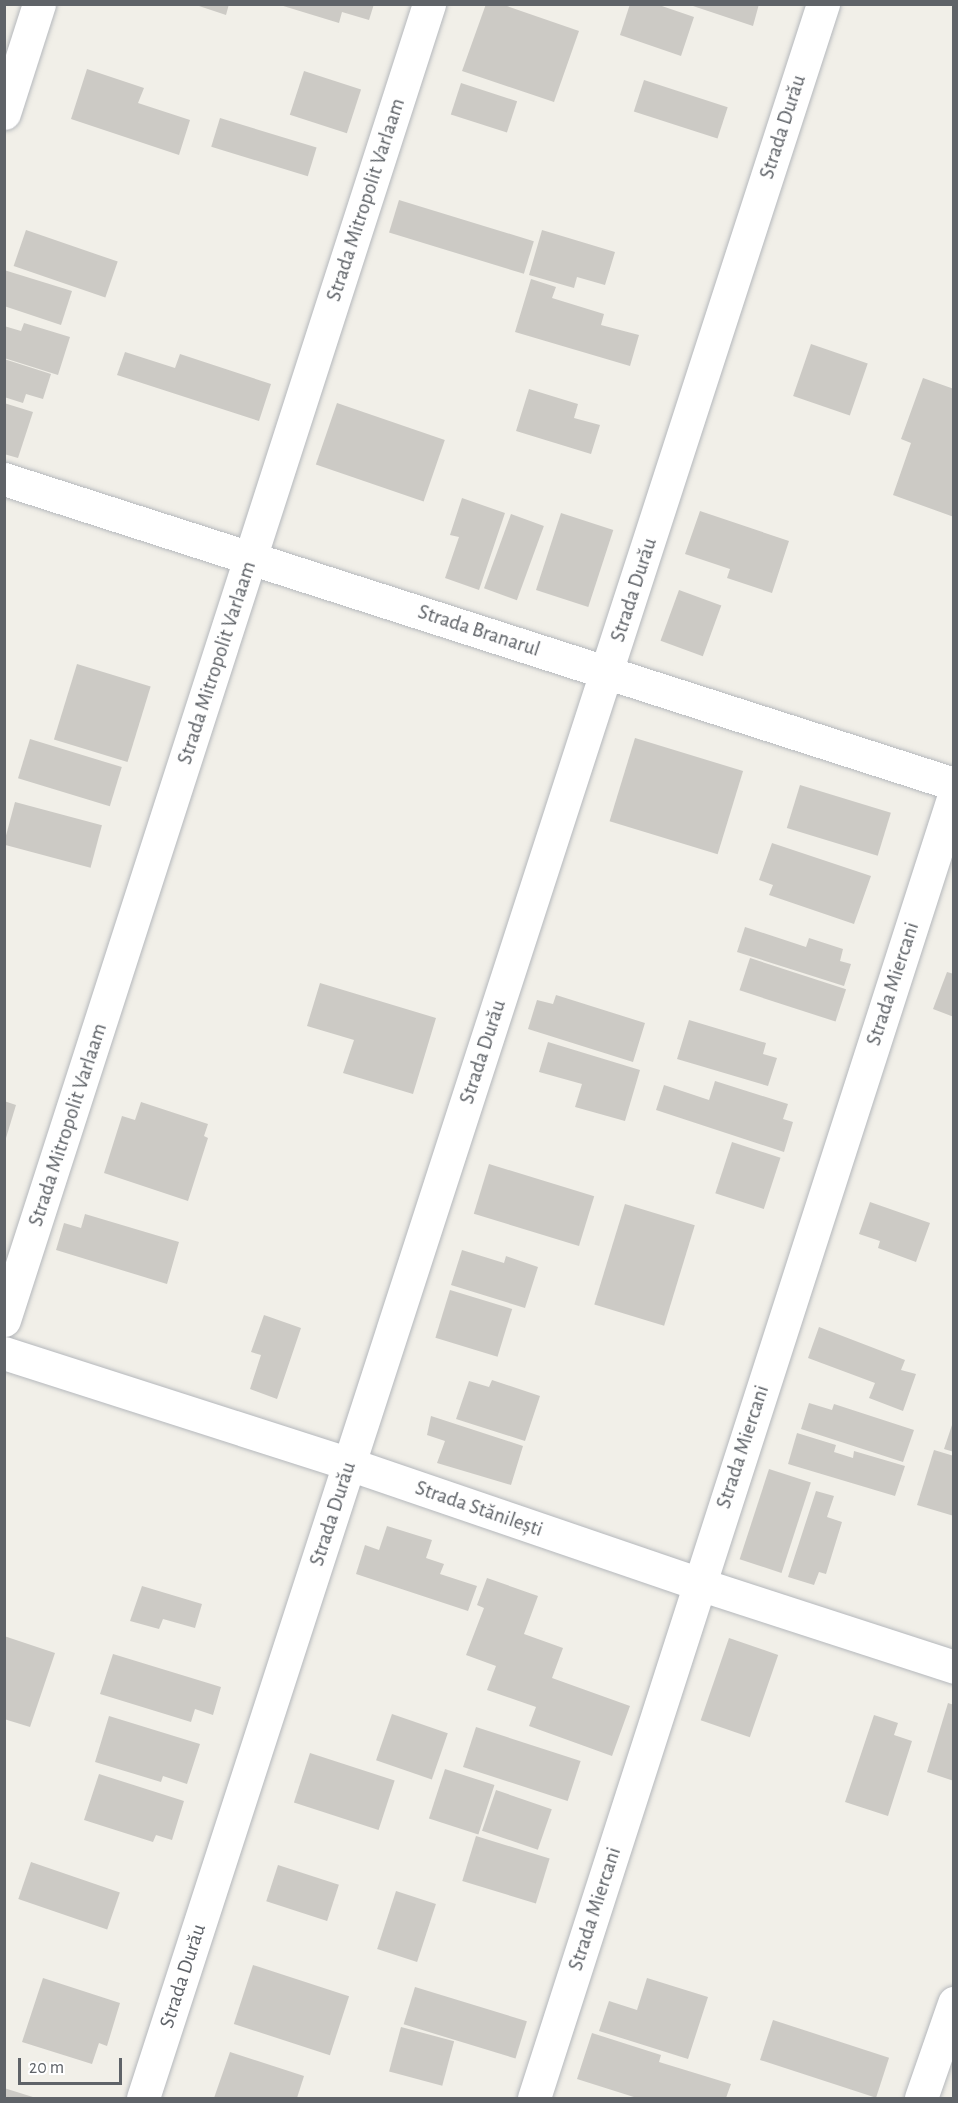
<!DOCTYPE html>
<html>
<head>
<meta charset="utf-8">
<style>
	body { margin:0 }
	#map { position:relative; width:958px; height:2103px; overflow:hidden; background:#f1efe8; font-family:"Alegreya Sans",sans-serif }
	div>[style] { position:absolute }
	.building>* { inset:0; background:#cccac5; transform-origin:0 0 }
	.roads { filter:drop-shadow(0 0 2px #b5b8bc) drop-shadow(0 0 2px #b5b8bc) }
	.street>* { height:33px; margin:-16.5px; padding:0 16.5px; transform-origin:16.5px; border-radius:16.5px; background:#fff }
	span { translate:-50% -50%; white-space:nowrap; text-align:center; line-height:1.15; -webkit-text-stroke:4.5px #fff; paint-order:stroke }
	.street-label { font-size:21px; color:#5f6368 }
	.frame { position:absolute; inset:0; border:6px solid #5f6368; pointer-events:none }
	.scale { position:absolute; left:18px; top:2058px; width:104px; height:27px; box-sizing:border-box; border:3px solid #5f6368; border-top:0; padding-left:8px; font-size:18px; line-height:21px; white-space:nowrap; color:#5f6368; -webkit-text-stroke:4px #fff; paint-order:stroke }
</style>
</head>
<body>
<div id="map">
	<div class="building">
		<i style="clip-path:polygon(193px 4px,229px 4px,226px 15px)"></i>
		<i style="clip-path:polygon(374px 4px,369px 20px,342px 12px,339px 23px,280px 5px)"></i>
		<i style="clip-path:polygon(486px 4px,501px 4px,579px 31px,554px 102px,462px 71px)"></i>
		<i style="clip-path:polygon(630px 4px,656px 4px,694px 17px,681px 56px,620px 35px)"></i>
		<i style="clip-path:polygon(687px 4px,759px 4px,753px 26px)"></i>
		<i style="clip-path:polygon(87px 69px,144px 88px,138px 103px,190px 120px,179px 155px,71px 119px)"></i>
		<i style="left:304px;top:71px;width:60px;height:46px;rotate:18deg"></i>
		<i style="left:644px;top:80px;width:88px;height:33px;rotate:18deg"></i>
		<i style="left:461px;top:83px;width:59px;height:33px;rotate:18deg"></i>
		<i style="left:220px;top:118px;width:101px;height:30px;rotate:17deg"></i>
		<i style="left:399px;top:200px;width:141px;height:34px;rotate:17deg"></i>
		<i style="left:26px;top:230px;width:97px;height:38px;rotate:19deg"></i>
		<i style="clip-path:polygon(542px 230px,615px 252px,605px 285px,577px 277px,574px 288px,529px 275px)"></i>
		<i style="clip-path:polygon(4px 270px,72px 291px,61px 325px,4px 306px)"></i>
		<i style="clip-path:polygon(531px 279px,556px 287px,552px 298px,604px 314px,601px 325px,639px 335px,630px 366px,515px 332px)"></i>
		<i style="clip-path:polygon(24px 323px,70px 337px,58px 375px,4px 358px,4px 326px,21px 331px)"></i>
		<i style="left:811px;top:344px;width:60px;height:55px;rotate:19deg"></i>
		<i style="clip-path:polygon(125px 352px,175px 368px,180px 354px,271px 384px,259px 421px,117px 375px)"></i>
		<i style="clip-path:polygon(4px 359px,51px 374px,43px 399px,26px 394px,23px 403px,4px 397px)"></i>
		<i style="clip-path:polygon(923px 378px,954px 389px,954px 517px,893px 495px,911px 443px,901px 439px)"></i>
		<i style="clip-path:polygon(529px 389px,578px 404px,574px 418px,600px 425px,591px 454px,516px 431px)"></i>
		<i style="clip-path:polygon(4px 403px,33px 412px,18px 458px,4px 454px)"></i>
		<i style="left:337px;top:403px;width:114px;height:65px;rotate:19deg"></i>
		<i style="clip-path:polygon(462px 498px,505px 513px,479px 590px,445px 578px,459px 537px,450px 535px)"></i>
		<i style="clip-path:polygon(700px 511px,789px 541px,772px 593px,727px 578px,730px 569px,685px 554px)"></i>
		<i style="left:561px;top:513px;width:55px;height:81px;rotate:18deg"></i>
		<i style="left:511px;top:514px;width:35px;height:79px;rotate:20deg"></i>
		<i style="left:679px;top:590px;width:45px;height:54px;rotate:20deg"></i>
		<i style="left:77px;top:664px;width:77px;height:79px;rotate:17deg"></i>
		<i style="left:635px;top:738px;width:113px;height:87px;rotate:17deg"></i>
		<i style="left:30px;top:739px;width:96px;height:41px;rotate:17deg"></i>
		<i style="left:800px;top:785px;width:95px;height:45px;rotate:17deg"></i>
		<i style="left:15px;top:802px;width:90px;height:44px;rotate:15deg"></i>
		<i style="clip-path:polygon(772px 843px,871px 876px,854px 924px,769px 895px,773px 885px,759px 880px)"></i>
		<i style="clip-path:polygon(745px 927px,806px 947px,809px 938px,843px 949px,840px 961px,851px 964px,844px 986px,737px 952px)"></i>
		<i style="left:750px;top:958px;width:101px;height:34px;rotate:18deg"></i>
		<i style="clip-path:polygon(947px 972px,954px 974px,954px 1017px,933px 1009px)"></i>
		<i style="clip-path:polygon(320px 983px,436px 1018px,413px 1094px,343px 1073px,354px 1040px,307px 1026px)"></i>
		<i style="clip-path:polygon(556px 995px,645px 1023px,633px 1062px,528px 1029px,537px 1000px,553px 1004px)"></i>
		<i style="clip-path:polygon(689px 1020px,766px 1043px,763px 1054px,777px 1058px,768px 1086px,677px 1059px)"></i>
		<i style="clip-path:polygon(548px 1042px,640px 1070px,625px 1121px,575px 1107px,582px 1084px,539px 1072px)"></i>
		<i style="clip-path:polygon(715px 1081px,788px 1104px,783px 1119px,793px 1122px,784px 1152px,656px 1110px,664px 1085px,709px 1100px)"></i>
		<i style="clip-path:polygon(4px 1101px,16px 1105px,6px 1138px,4px 1137px)"></i>
		<i style="clip-path:polygon(141px 1102px,208px 1124px,204px 1136px,208px 1138px,188px 1201px,104px 1173px,122px 1116px,135px 1120px)"></i>
		<i style="left:732px;top:1142px;width:51px;height:54px;rotate:18deg"></i>
		<i style="left:489px;top:1164px;width:110px;height:52px;rotate:17deg"></i>
		<i style="clip-path:polygon(870px 1202px,930px 1223px,916px 1262px,878px 1248px,880px 1241px,859px 1234px)"></i>
		<i style="left:625px;top:1204px;width:73px;height:105px;rotate:17deg"></i>
		<i style="clip-path:polygon(85px 1214px,179px 1242px,167px 1284px,56px 1250px,64px 1223px,81px 1228px)"></i>
		<i style="clip-path:polygon(462px 1250px,504px 1263px,506px 1256px,538px 1267px,525px 1308px,451px 1285px)"></i>
		<i style="left:450px;top:1290px;width:65px;height:50px;rotate:17deg"></i>
		<i style="clip-path:polygon(264px 1315px,301px 1328px,277px 1399px,250px 1389px,261px 1355px,251px 1352px)"></i>
		<i style="clip-path:polygon(819px 1327px,905px 1360px,901px 1370px,916px 1374px,903px 1411px,869px 1398px,875px 1383px,808px 1358px)"></i>
		<i style="clip-path:polygon(492px 1380px,540px 1396px,525px 1441px,456px 1419px,469px 1381px,489px 1387px)"></i>
		<i style="clip-path:polygon(809px 1403px,832px 1410px,834px 1404px,914px 1430px,903px 1462px,801px 1429px)"></i>
		<i style="clip-path:polygon(431px 1416px,523px 1446px,511px 1485px,437px 1463px,445px 1441px,427px 1435px)"></i>
		<i style="clip-path:polygon(953px 1422px,954px 1422px,954px 1452px,944px 1449px)"></i>
		<i style="clip-path:polygon(797px 1433px,836px 1445px,834px 1452px,853px 1458px,854px 1451px,905px 1466px,895px 1496px,788px 1464px)"></i>
		<i style="clip-path:polygon(934px 1450px,954px 1456px,954px 1516px,917px 1505px)"></i>
		<i style="left:769px;top:1469px;width:44px;height:95px;rotate:18deg"></i>
		<i style="clip-path:polygon(816px 1491px,834px 1496px,827px 1517px,842px 1522px,826px 1574px,819px 1572px,814px 1585px,788px 1577px)"></i>
		<i style="clip-path:polygon(387px 1526px,432px 1540px,426px 1558px,444px 1564px,440px 1574px,477px 1586px,468px 1611px,356px 1574px,365px 1545px,379px 1550px)"></i>
		<i style="clip-path:polygon(487px 1578px,538px 1596px,524px 1634px,563px 1648px,552px 1678px,630px 1706px,612px 1756px,529px 1726px,536px 1707px,487px 1690px,496px 1666px,466px 1655px,484px 1608px,477px 1605px)"></i>
		<i style="clip-path:polygon(142px 1586px,202px 1604px,195px 1628px,163px 1619px,159px 1629px,130px 1621px)"></i>
		<i style="clip-path:polygon(4px 1636px,55px 1653px,30px 1727px,4px 1719px)"></i>
		<i style="left:729px;top:1638px;width:52px;height:87px;rotate:19deg"></i>
		<i style="clip-path:polygon(113px 1654px,221px 1687px,213px 1715px,195px 1709px,191px 1722px,100px 1694px)"></i>
		<i style="clip-path:polygon(948px 1703px,954px 1705px,954px 1781px,927px 1772px)"></i>
		<i style="left:392px;top:1714px;width:59px;height:49px;rotate:19deg"></i>
		<i style="clip-path:polygon(874px 1715px,898px 1723px,894px 1735px,912px 1741px,888px 1816px,845px 1802px)"></i>
		<i style="clip-path:polygon(109px 1716px,200px 1744px,187px 1784px,163px 1776px,161px 1782px,95px 1762px)"></i>
		<i style="left:476px;top:1727px;width:110px;height:42px;rotate:18deg"></i>
		<i style="left:310px;top:1753px;width:89px;height:52px;rotate:18deg"></i>
		<i style="left:445px;top:1769px;width:52px;height:52px;rotate:18deg"></i>
		<i style="clip-path:polygon(99px 1774px,184px 1801px,172px 1840px,156px 1835px,153px 1842px,84px 1820px)"></i>
		<i style="left:496px;top:1790px;width:59px;height:43px;rotate:19deg"></i>
		<i style="left:476px;top:1836px;width:77px;height:47px;rotate:17deg"></i>
		<i style="left:31px;top:1862px;width:94px;height:39px;rotate:19deg"></i>
		<i style="left:278px;top:1865px;width:64px;height:38px;rotate:18deg"></i>
		<i style="left:396px;top:1891px;width:42px;height:61px;rotate:18deg"></i>
		<i style="left:253px;top:1965px;width:101px;height:62px;rotate:18deg"></i>
		<i style="clip-path:polygon(43px 1978px,120px 2003px,107px 2046px,99px 2043px,92px 2064px,22px 2042px)"></i>
		<i style="clip-path:polygon(647px 1978px,708px 1997px,688px 2059px,599px 2031px,609px 2001px,637px 2010px)"></i>
		<i style="left:415px;top:1987px;width:117px;height:39px;rotate:17deg"></i>
		<i style="left:773px;top:2020px;width:122px;height:42px;rotate:18deg"></i>
		<i style="left:401px;top:2027px;width:55px;height:46px;rotate:15deg"></i>
		<i style="clip-path:polygon(592px 2033px,661px 2055px,659px 2062px,731px 2084px,726px 2098px,637px 2098px,577px 2079px)"></i>
		<i style="clip-path:polygon(230px 2052px,304px 2076px,297px 2098px,214px 2098px)"></i>
		<i style="clip-path:polygon(4px 2088px,36px 2098px,4px 2098px)"></i>
	</div>
	<div class="roads">
		<div class="street">
			<i style="left:4px;top:113px;width:114px;rotate:-72.2deg"></i>
			<i style="left:4px;top:479px;width:998px;rotate:17.8deg"></i>
			<i style="left:4px;top:1320px;width:1383px;rotate:-72.1deg"></i>
			<i style="left:4px;top:1353px;width:362px;rotate:17.8deg"></i>
			<i style="left:349px;top:1464px;width:370px;rotate:18.9deg"></i>
			<i style="left:699px;top:1584px;width:268px;rotate:18deg"></i>
			<i style="left:143px;top:2098px;width:2202px;rotate:-72.01deg"></i>
			<i style="left:534px;top:2098px;width:1369px;rotate:-72.13deg"></i>
			<i style="left:921px;top:2098px;width:101px;rotate:-70.8deg"></i>
		</div>
	</div>
	<div class="street-label">
		<span style="left:783px;top:127px;rotate:-72deg">Strada Durău</span>
		<span style="left:366px;top:200px;rotate:-72deg">Strada Mitropolit Varlaam</span>
		<span style="left:634px;top:590px;rotate:-72deg">Strada Durău</span>
		<span style="left:479px;top:631px;rotate:18deg">Strada Branarul</span>
		<span style="left:217px;top:663px;rotate:-72deg">Strada Mitropolit Varlaam</span>
		<span style="left:893px;top:984px;rotate:-72deg">Strada Miercani</span>
		<span style="left:483px;top:1052px;rotate:-72deg">Strada Durău</span>
		<span style="left:68px;top:1125px;rotate:-72deg">Strada Mitropolit Varlaam</span>
		<span style="left:743px;top:1447px;rotate:-72deg">Strada Miercani</span>
		<span style="left:479px;top:1509px;rotate:19deg">Strada Stănilești</span>
		<span style="left:333px;top:1514px;rotate:-72deg">Strada Durău</span>
		<span style="left:595px;top:1909px;rotate:-72deg">Strada Miercani</span>
		<span style="left:183px;top:1976px;rotate:-72deg">Strada Durău</span>
	</div>
	<div class="frame"></div>
	<div class="scale">20 m</div>
</div>
</body>
</html>
